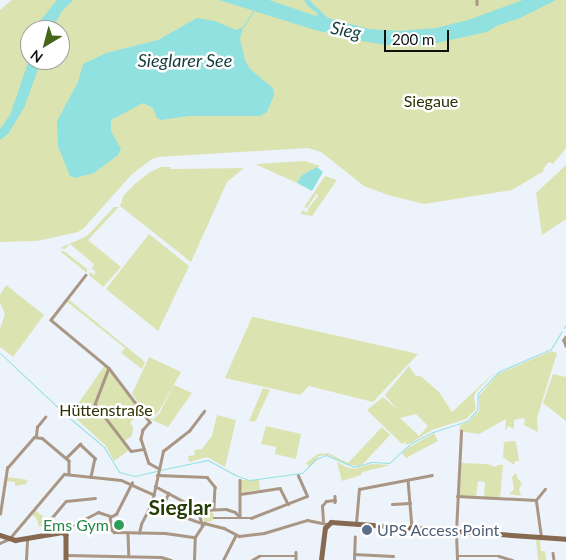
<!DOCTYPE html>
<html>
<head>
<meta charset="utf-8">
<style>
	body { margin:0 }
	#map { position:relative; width:566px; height:560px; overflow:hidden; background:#edf3fa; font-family:Lato,sans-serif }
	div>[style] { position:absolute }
	.green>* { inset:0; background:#dbe3b0 }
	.round { border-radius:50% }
	.water>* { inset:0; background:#90e1e0 }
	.stream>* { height:1px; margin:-0.5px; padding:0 0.5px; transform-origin:0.5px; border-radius:0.5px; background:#90e1e0 }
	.street>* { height:2.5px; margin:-1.25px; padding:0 1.25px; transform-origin:1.25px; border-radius:1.25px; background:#aa9684 }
	.secondary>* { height:4.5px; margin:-2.25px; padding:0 2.25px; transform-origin:2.25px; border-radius:2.25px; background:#86694f }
	.dots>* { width:14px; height:14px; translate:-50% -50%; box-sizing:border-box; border:2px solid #fff; border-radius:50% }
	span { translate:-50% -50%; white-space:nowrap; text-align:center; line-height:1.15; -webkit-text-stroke:5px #fff; paint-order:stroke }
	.park-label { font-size:16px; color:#2e3102 }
	.leisure-label { font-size:16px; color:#27864d }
	.right { translate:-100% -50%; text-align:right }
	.service-label { font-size:16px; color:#4e5e75 }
	.left { translate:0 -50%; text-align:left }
	.water-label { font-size:18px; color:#153c3c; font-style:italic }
	.district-label { font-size:21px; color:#253b06; font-weight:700 }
	.north { position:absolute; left:20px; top:20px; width:50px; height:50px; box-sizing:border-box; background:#fff; border:1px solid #9e9fa0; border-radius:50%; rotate:217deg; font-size:14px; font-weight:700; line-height:20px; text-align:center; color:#0d0f11 }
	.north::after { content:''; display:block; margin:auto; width:18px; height:22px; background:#45651b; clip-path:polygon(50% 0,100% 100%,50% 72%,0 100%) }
	.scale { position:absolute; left:384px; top:30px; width:65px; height:22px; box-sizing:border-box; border:2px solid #0d0f11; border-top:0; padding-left:6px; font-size:15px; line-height:18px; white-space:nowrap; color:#0d0f11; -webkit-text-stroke:4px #fff; paint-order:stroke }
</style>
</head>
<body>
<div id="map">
	<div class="green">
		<i style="clip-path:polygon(evenodd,12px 0,566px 0,566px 148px,553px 164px,549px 162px,543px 169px,544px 171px,512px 190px,424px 204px,388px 195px,364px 186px,321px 152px,308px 148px,158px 157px,152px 159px,132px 174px,84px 228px,78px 232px,37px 241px,0 242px,0 10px,12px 0,30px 30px,60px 30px,60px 60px,30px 60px,30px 30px)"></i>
		<i style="clip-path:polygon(305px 161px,320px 166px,302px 175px,297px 183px,255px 164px)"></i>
		<i style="clip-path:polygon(566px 165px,566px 219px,542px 235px,536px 193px)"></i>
		<i style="clip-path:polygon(161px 167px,171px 167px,170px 169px,174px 169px,244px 168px,227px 182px,191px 262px,120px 206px,124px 195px,136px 183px,150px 172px)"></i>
		<i style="clip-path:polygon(325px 176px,337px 180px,312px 216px,301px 214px,302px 210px,308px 213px,308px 209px,318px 196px,317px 193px,307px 208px,304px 207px)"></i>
		<i style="clip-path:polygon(114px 207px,119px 207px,88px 240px,121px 267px,103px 287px,89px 275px,90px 272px,94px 275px,96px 272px,92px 269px,94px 264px,70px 244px,65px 249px,60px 248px,87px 236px)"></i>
		<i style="clip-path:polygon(149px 234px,189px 266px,158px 331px,106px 289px)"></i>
		<i style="clip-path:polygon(60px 251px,64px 251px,87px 269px,87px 273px)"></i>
		<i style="clip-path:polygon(6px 285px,44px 315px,13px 357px,0 347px,0 329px,5px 314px,0 303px,0 295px)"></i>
		<i style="clip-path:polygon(68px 299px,145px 362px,142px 369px,121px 353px,125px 348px,66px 301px)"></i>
		<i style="clip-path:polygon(252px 317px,254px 317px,418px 354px,373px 402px,309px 386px,300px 395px,225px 378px)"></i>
		<i style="clip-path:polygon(551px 351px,557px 353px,537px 418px,538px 432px,524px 425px,525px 419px,522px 418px,514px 420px,514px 429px,508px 426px,505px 431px,506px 419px,479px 434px,459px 431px,460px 425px,469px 421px,479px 411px,479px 396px,498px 374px)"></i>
		<i style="clip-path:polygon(149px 357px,181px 372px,159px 411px,151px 420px,132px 394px)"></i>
		<i style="clip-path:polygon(105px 365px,142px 413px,130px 422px,133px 427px,132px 436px,123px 442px,129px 450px,114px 461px,106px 446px,71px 414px)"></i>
		<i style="clip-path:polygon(evenodd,409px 366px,415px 375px,422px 377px,439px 392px,452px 412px,496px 371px,476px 392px,474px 397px,476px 409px,466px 419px,432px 430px,407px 445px,405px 442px,402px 444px,367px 410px,383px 397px,397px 409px,385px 395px,409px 366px,416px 414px,428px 426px,419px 436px,400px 418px,416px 414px)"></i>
		<i style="clip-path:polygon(553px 374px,566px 377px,566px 421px,543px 403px)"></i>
		<i style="clip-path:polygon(174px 385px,192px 393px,168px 427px,152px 420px,159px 414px)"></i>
		<i style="clip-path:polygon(263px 388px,270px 390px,255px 422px,249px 421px)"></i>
		<i style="clip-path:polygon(217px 415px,236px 420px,225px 467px,207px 457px,189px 462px,188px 456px,195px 455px,194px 450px,202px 449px,212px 436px)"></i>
		<i style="clip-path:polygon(266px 426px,301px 434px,296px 459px,275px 454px,276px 447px,261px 444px)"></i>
		<i style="clip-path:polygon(382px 427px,390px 435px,361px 466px,347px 465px,329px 455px,319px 456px,309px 467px,306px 463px,318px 454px,328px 453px,348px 463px)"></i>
		<i style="clip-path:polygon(434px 433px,438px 441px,406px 458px,402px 453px,406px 449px)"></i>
		<i style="clip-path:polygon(514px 441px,516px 442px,519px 461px,515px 461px,514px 465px,503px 457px,504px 442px)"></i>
		<i style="clip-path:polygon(337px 462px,346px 467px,355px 469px,371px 464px,391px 465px,362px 472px,361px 475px,342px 481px)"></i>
		<i style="clip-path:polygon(461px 463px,487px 464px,496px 467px,497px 465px,503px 465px,500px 498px,484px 497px,485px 482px,478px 481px,476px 497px,459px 496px)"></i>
		<i style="clip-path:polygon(516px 473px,518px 479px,522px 483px,519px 489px,521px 496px,509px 494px,514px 489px,512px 477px)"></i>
		<i style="clip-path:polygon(7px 477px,28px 480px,26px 484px,15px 486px,15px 482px,6px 481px)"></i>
		<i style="clip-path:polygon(240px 480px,259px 480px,260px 490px,242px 492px)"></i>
		<i style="clip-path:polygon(35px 510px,45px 518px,47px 524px,39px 527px,37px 519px,31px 514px)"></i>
		<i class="round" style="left:202.5px;top:510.5px;width:11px;height:11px"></i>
		<i style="clip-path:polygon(536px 540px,540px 540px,541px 551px,545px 551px,546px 560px,538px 560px)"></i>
	</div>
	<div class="water">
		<i style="clip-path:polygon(57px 0,73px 0,62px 11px,51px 30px,38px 30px,40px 21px)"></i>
		<i style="clip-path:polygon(219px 0,269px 0,316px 16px,318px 14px,308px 6px,304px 0,309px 0,328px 18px,369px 29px,399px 31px,436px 28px,468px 20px,523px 0,556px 0,520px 18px,496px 26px,487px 32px,432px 44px,386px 45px,356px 40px,315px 30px)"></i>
		<i style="clip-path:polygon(197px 18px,215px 21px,236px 30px,243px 27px,240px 39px,245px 60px,250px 69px,273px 88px,274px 95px,267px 112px,260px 116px,189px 116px,161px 120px,157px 118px,153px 108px,143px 103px,111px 120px,111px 131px,121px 149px,118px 155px,94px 173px,75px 178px,70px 176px,58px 146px,57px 121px,78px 82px,83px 64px,106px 53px,158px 40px)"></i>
		<i style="clip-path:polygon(30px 57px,30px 60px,41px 61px,24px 108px,8px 134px,0 140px,0 129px,10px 115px)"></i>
		<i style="clip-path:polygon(317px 167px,323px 172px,312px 191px,297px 183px,302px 175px)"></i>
	</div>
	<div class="stream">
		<i style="left:243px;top:27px;width:19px;rotate:-58deg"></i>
		<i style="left:564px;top:328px;width:4px;rotate:-63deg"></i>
		<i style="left:0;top:353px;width:91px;rotate:43.2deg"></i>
		<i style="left:66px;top:415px;width:50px;rotate:40.1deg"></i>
		<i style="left:104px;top:447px;width:29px;rotate:59deg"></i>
		<i style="left:119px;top:472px;width:16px;rotate:14deg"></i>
		<i style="left:135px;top:476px;width:23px;rotate:-13deg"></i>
		<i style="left:160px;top:470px;width:49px;rotate:-11.8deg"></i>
		<i style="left:208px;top:460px;width:31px;rotate:29deg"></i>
		<i style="left:235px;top:475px;width:15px;rotate:20deg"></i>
		<i style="left:249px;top:480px;width:53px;rotate:-7.5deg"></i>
		<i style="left:302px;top:473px;width:20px;rotate:-45deg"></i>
		<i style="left:316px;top:459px;width:11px;rotate:-22deg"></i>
		<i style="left:326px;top:455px;width:30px;rotate:23deg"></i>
		<i style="left:354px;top:467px;width:19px;rotate:-16deg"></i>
		<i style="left:372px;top:462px;width:17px;rotate:3deg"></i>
		<i style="left:389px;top:463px;width:30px;rotate:-42deg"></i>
		<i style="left:411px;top:443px;width:25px;rotate:-27deg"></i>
		<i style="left:433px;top:432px;width:36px;rotate:-18deg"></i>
		<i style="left:467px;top:421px;width:15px;rotate:-48deg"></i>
		<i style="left:477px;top:410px;width:17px;rotate:-87deg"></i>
		<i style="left:478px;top:393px;width:29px;rotate:-46deg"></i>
		<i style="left:498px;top:372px;width:58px;rotate:-23.5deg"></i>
		<i style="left:551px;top:349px;width:21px;rotate:-59deg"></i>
	</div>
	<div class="street">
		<i style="left:477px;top:0;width:4px;rotate:90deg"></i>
		<i style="left:86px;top:275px;width:57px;rotate:127.9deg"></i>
		<i style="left:51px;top:320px;width:75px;rotate:39.6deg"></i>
		<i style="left:109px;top:368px;width:63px;rotate:52.8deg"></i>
		<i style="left:147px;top:418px;width:5px;rotate:53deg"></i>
		<i style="left:150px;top:422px;width:11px;rotate:131deg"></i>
		<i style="left:143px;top:430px;width:9px;rotate:103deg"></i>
		<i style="left:141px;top:439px;width:25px;rotate:72deg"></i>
		<i style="left:149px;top:463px;width:10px;rotate:29deg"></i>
		<i style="left:566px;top:337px;width:4px;rotate:124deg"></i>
		<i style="left:564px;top:340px;width:6px;rotate:72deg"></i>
		<i style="left:109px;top:368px;width:39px;rotate:111deg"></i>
		<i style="left:95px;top:404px;width:59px;rotate:52.5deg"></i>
		<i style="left:131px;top:451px;width:13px;rotate:-9deg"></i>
		<i style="left:36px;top:436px;width:9px;rotate:-84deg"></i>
		<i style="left:37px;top:427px;width:13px;rotate:-51deg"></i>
		<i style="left:66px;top:458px;width:20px;rotate:-45deg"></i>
		<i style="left:80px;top:444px;width:21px;rotate:43deg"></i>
		<i style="left:95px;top:458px;width:19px;rotate:102deg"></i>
		<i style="left:157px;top:475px;width:50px;rotate:2.3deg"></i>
		<i style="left:207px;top:477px;width:13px;rotate:51deg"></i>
		<i style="left:215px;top:487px;width:22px;rotate:93deg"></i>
		<i style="left:240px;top:480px;width:37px;rotate:90deg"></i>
		<i style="left:408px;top:480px;width:48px;rotate:85.2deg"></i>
		<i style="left:155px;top:486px;width:49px;rotate:28.1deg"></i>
		<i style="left:198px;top:509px;width:16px;rotate:75deg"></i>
		<i style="left:169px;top:493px;width:12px;rotate:114deg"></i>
		<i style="left:164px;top:504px;width:25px;rotate:32deg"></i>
		<i style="left:185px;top:517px;width:15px;rotate:20deg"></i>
		<i style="left:240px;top:494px;width:40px;rotate:-8.5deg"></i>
		<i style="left:280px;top:488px;width:18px;rotate:63deg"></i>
		<i style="left:335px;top:496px;width:6px;rotate:90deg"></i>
		<i style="left:457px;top:496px;width:79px;rotate:2.9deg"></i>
		<i style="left:392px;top:504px;width:18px;rotate:-3deg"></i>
		<i style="left:201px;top:510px;width:25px;rotate:-2deg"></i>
		<i style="left:226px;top:509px;width:9px;rotate:18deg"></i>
		<i style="left:235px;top:512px;width:7px;rotate:45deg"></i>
		<i style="left:0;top:514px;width:47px;rotate:-81.3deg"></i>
		<i style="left:7px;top:468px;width:41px;rotate:-48.9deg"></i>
		<i style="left:34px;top:437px;width:8px;rotate:7deg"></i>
		<i style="left:42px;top:438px;width:35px;rotate:40deg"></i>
		<i style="left:69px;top:461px;width:12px;rotate:90deg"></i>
		<i style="left:110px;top:517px;width:7px;rotate:-27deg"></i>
		<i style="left:116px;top:514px;width:35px;rotate:-63deg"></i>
		<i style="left:214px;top:518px;width:37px"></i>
		<i style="left:251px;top:518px;width:60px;rotate:-21.4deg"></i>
		<i style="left:307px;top:496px;width:22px;rotate:-114deg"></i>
		<i style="left:323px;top:521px;width:15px;rotate:-94deg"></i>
		<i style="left:322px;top:506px;width:6px;rotate:-51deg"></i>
		<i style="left:326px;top:501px;width:9px;rotate:-6deg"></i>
		<i style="left:356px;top:523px;width:34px;rotate:-85deg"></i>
		<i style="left:359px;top:489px;width:74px;rotate:-10.9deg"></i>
		<i style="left:51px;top:533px;width:12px;rotate:-99deg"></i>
		<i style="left:49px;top:521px;width:26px;rotate:-50deg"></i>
		<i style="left:66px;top:501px;width:29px;rotate:-6deg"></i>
		<i style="left:65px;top:533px;width:7px;rotate:-56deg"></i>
		<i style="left:69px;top:527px;width:33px;rotate:-27deg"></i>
		<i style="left:98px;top:512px;width:13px;rotate:18deg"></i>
		<i style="left:110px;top:516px;width:14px;rotate:82deg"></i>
		<i style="left:112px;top:530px;width:3px;rotate:45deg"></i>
		<i style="left:114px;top:532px;width:51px;rotate:1.1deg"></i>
		<i style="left:165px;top:533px;width:30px;rotate:8deg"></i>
		<i style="left:128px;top:533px;width:23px;rotate:88deg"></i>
		<i style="left:139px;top:533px;width:9px;rotate:-77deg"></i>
		<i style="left:141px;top:524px;width:25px;rotate:-63deg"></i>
		<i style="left:152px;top:502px;width:52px;rotate:-77.8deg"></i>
		<i style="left:163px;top:451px;width:33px;rotate:-38deg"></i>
		<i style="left:189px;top:431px;width:25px;rotate:-53deg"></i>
		<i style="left:541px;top:537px;width:37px;rotate:-98deg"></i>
		<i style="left:536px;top:500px;width:14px;rotate:-51deg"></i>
		<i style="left:0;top:543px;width:10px;rotate:-24deg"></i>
		<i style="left:9px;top:539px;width:85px;rotate:-49.8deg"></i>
		<i style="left:64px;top:474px;width:57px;rotate:6deg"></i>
		<i style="left:121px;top:480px;width:36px;rotate:24deg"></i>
		<i style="left:296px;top:552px;width:8px;rotate:90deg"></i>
		<i style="left:553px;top:553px;width:7px;rotate:82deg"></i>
		<i style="left:354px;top:554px;width:39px;rotate:3deg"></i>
		<i style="left:66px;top:555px;width:95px;rotate:1.2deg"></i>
		<i style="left:161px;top:557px;width:10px;rotate:17deg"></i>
		<i style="left:457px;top:556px;width:42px"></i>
		<i style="left:499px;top:556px;width:14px;rotate:17deg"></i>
		<i style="left:26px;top:560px;width:20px;rotate:-87deg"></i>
		<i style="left:194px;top:560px;width:23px;rotate:-88deg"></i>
		<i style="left:195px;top:537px;width:17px;rotate:-57deg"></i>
		<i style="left:204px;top:523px;width:21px;rotate:14deg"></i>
		<i style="left:224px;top:528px;width:17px;rotate:28deg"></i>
		<i style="left:239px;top:536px;width:25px;rotate:-7deg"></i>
		<i style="left:264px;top:533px;width:45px;rotate:-16.8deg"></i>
		<i style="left:307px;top:520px;width:20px;rotate:11deg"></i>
		<i style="left:223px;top:560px;width:28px;rotate:-63deg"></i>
		<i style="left:252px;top:560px;width:8px;rotate:-30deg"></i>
		<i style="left:259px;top:556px;width:37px"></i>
		<i style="left:354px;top:560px;width:23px;rotate:-88deg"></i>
		<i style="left:457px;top:560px;width:29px;rotate:-92deg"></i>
		<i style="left:456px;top:531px;width:100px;rotate:-87.1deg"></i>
	</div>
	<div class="secondary">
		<i style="left:0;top:535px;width:16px;rotate:18deg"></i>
		<i style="left:15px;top:540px;width:49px;rotate:-9.5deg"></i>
		<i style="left:63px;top:532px;width:4px;rotate:45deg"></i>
		<i style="left:66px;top:535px;width:25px;rotate:90deg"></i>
		<i style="left:321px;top:560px;width:32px;rotate:-83deg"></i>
		<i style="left:325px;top:528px;width:8px;rotate:-45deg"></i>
		<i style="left:331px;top:522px;width:236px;rotate:4.1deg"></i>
	</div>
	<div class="dots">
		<i style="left:119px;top:525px;background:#2e9e5b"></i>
		<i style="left:367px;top:530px;background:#5c6f8a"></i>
	</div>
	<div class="park-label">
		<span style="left:431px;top:101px">Siegaue</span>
		<span style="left:106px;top:410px">Hüttenstraße</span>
	</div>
	<div class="leisure-label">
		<span class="right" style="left:109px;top:525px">Ems Gym</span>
	</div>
	<div class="service-label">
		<span class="left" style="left:377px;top:530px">UPS Access Point</span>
	</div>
	<div class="water-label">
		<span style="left:346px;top:30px;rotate:11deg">Sieg</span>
		<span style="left:185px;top:60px">Sieglarer See</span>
	</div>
	<div class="district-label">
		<span style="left:180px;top:507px">Sieglar</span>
	</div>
	<div class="north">N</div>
	<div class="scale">200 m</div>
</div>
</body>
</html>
